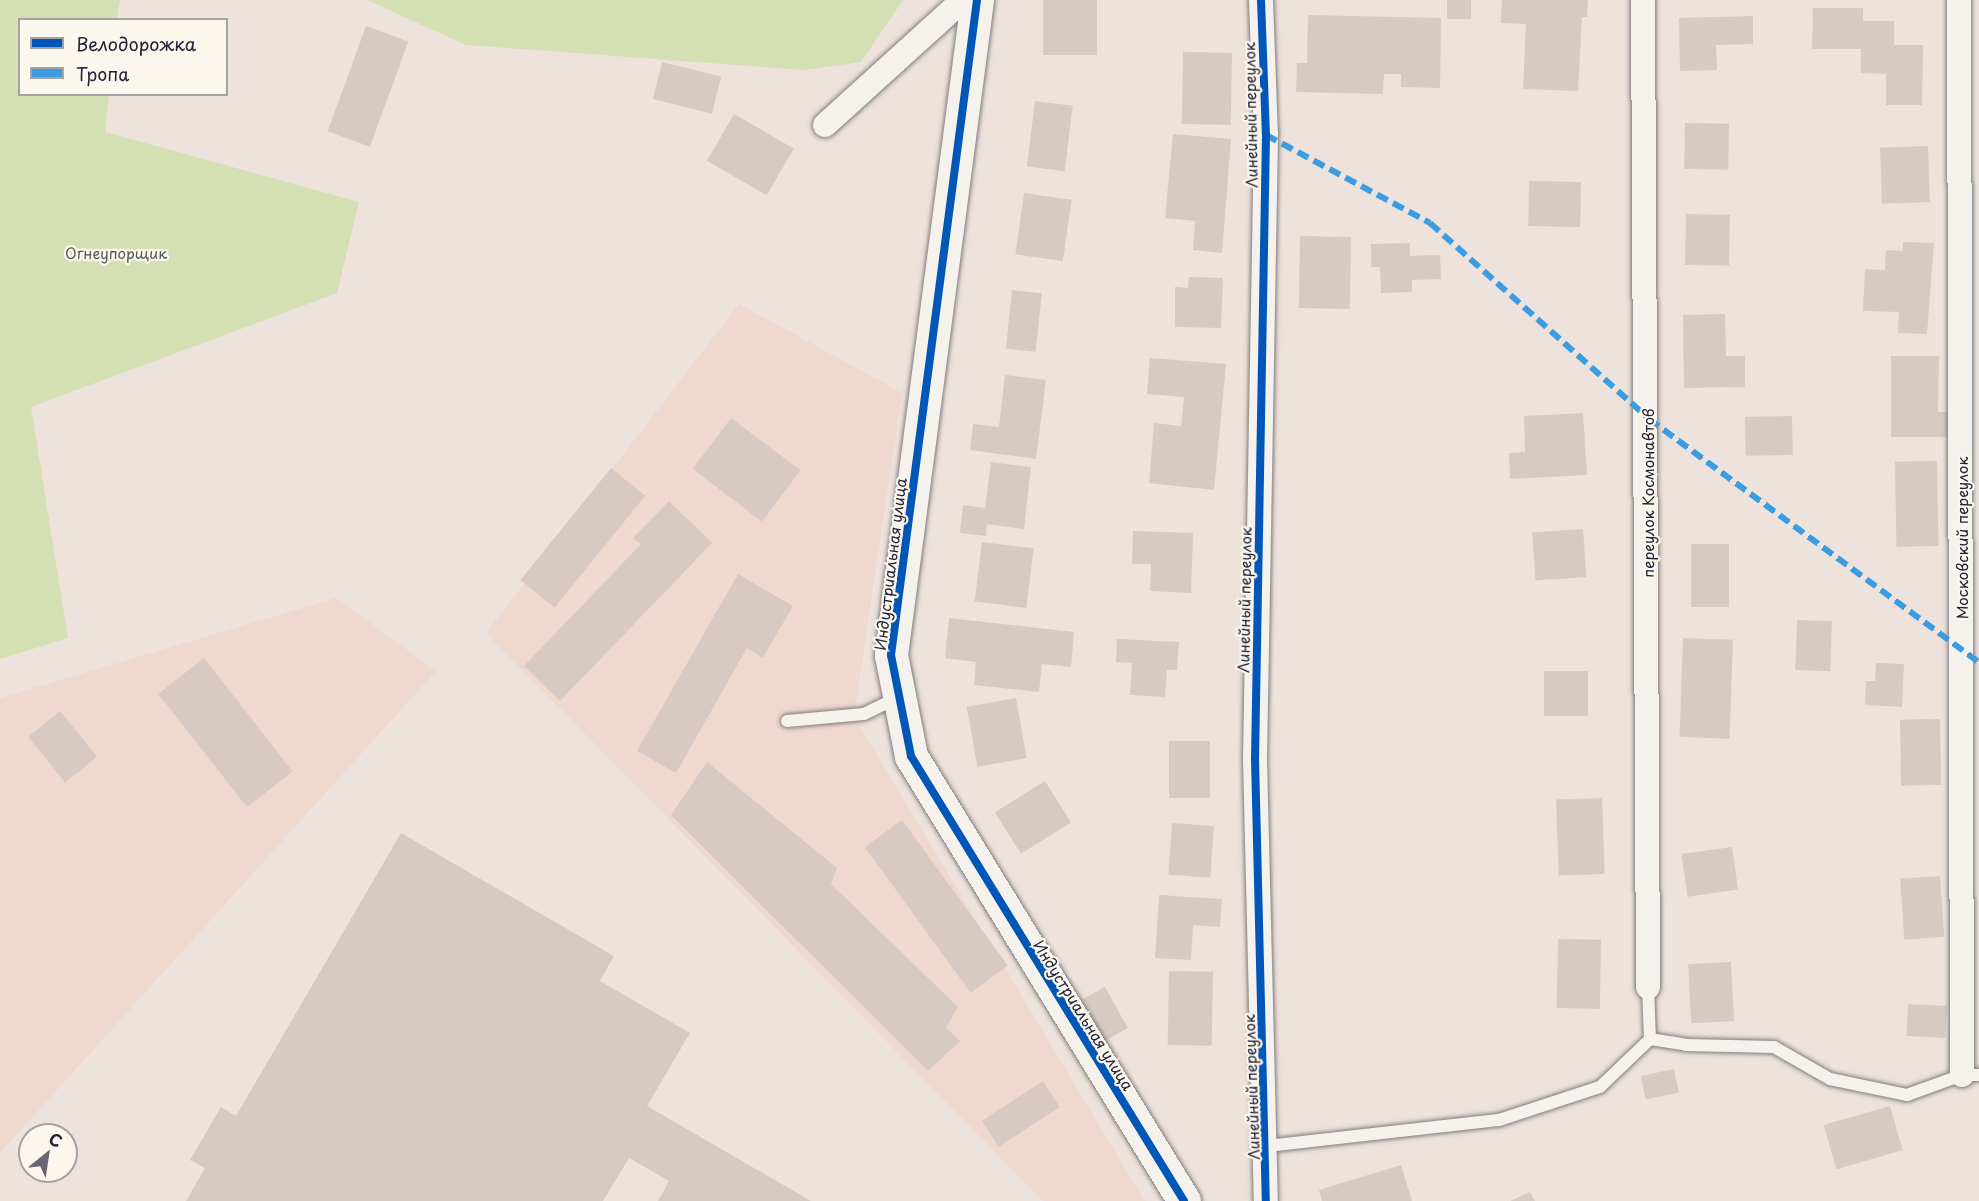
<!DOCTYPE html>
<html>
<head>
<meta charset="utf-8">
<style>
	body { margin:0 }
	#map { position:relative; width:1979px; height:1201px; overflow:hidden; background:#ede2dc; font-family:"Playpen Sans",sans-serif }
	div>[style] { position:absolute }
	.built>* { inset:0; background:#efd9ce }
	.green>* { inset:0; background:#d5dfb4 }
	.building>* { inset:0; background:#d8cac3; transform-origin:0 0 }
	.roads { filter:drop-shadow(0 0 2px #827d7f) drop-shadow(0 0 2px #827d7f) }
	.lane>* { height:12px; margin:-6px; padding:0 6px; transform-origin:6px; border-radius:6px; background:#f5f2ee }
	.street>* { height:24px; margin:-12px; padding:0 12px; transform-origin:12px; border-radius:12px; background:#f5f2ee }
	.secondary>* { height:33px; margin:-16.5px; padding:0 16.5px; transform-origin:16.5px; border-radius:16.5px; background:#f5f2ee }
	.quiet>* { height:6px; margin-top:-3px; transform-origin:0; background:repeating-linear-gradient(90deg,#3c9ce2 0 12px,transparent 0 18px) }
	.cycleway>* { height:8px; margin:-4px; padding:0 4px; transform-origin:4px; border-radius:4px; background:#0057b8 }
	span { translate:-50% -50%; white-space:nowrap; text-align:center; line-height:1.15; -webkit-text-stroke:4.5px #fbf7ec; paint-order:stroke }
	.street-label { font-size:15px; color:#22223b }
	.park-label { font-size:15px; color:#525a56 }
	.legend { position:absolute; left:18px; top:18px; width:210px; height:78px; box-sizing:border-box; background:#fbf7ec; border:2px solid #a4a2a5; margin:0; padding:8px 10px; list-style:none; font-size:18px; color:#22223b }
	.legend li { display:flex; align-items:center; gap:12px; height:30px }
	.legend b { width:30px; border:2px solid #a4a2a5 }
	.north { position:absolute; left:18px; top:1123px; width:60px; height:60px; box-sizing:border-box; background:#fbf7ec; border:2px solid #a4a2a5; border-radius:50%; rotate:30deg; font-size:16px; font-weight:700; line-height:24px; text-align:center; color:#22223b }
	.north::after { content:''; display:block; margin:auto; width:21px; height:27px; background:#696573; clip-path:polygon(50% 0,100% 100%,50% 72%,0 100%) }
</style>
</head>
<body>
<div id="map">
	<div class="built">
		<i style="clip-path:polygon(739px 304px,902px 393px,854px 717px,1145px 1201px,1043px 1201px,486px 633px)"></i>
		<i style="clip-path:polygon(336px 598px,436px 671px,0 1153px,0 698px)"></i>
	</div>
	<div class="green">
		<i style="clip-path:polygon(0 0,120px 0,117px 19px,20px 20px,20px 94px,109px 95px,105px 132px,359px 202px,337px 293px,31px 407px,68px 638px,0 659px)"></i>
		<i style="clip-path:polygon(367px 0,903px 0,861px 62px,804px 70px,466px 45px)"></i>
	</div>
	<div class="building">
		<i style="left:1043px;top:0;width:54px;height:55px"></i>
		<i style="left:1447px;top:0;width:24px;height:19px"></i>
		<i style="clip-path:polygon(1502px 0,1588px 0,1587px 17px,1582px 17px,1578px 91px,1523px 89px,1526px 24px,1501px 23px)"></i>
		<i style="clip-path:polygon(1813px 8px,1863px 8px,1863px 21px,1894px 21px,1894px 45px,1923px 45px,1922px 105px,1886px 105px,1886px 74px,1861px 73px,1861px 49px,1812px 49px)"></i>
		<i style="clip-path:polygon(1308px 15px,1441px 18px,1440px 88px,1401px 87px,1401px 74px,1384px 74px,1383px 94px,1296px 92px,1297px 63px,1307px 63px)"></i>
		<i style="clip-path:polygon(1753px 16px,1753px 44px,1716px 45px,1717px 70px,1680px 71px,1679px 18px)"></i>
		<i style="left:366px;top:26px;width:45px;height:112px;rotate:20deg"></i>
		<i style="left:1183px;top:52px;width:49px;height:72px;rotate:1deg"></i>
		<i style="left:662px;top:62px;width:61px;height:38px;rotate:14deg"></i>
		<i style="left:1035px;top:101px;width:38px;height:66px;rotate:7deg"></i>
		<i style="left:734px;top:114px;width:69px;height:54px;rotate:30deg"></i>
		<i style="left:1685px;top:123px;width:44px;height:46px;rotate:1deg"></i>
		<i style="clip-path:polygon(1173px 134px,1231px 139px,1222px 253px,1193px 250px,1195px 221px,1165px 218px)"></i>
		<i style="left:1928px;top:146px;width:56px;height:48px;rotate:88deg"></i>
		<i style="left:1529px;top:181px;width:52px;height:45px;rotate:1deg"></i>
		<i style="left:1024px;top:193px;width:48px;height:62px;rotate:8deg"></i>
		<i style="left:1686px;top:214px;width:44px;height:51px;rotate:1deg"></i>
		<i style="left:1300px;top:236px;width:51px;height:72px;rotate:1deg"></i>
		<i style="clip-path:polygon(1903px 242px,1934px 243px,1927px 334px,1898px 333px,1899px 312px,1863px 311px,1865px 269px,1885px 270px,1886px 250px,1903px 251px)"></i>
		<i style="clip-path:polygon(1410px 243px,1410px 256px,1440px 255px,1441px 279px,1412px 280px,1412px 292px,1381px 293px,1380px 267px,1371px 267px,1371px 244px)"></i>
		<i style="clip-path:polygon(1189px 277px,1223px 278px,1221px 328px,1175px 327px,1175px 287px,1188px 288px)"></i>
		<i style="left:1012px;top:290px;width:30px;height:59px;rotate:6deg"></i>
		<i style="clip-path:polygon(1725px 314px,1726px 356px,1745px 356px,1745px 387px,1684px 388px,1683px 315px)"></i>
		<i style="clip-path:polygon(1891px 356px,1939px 356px,1938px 412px,1950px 412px,1950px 437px,1891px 437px)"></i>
		<i style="clip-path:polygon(1150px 358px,1226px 364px,1214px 490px,1149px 483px,1154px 423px,1181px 426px,1184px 397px,1147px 394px)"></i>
		<i style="clip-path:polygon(1005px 375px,1046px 380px,1036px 459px,970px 450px,973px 424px,999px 427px)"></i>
		<i style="clip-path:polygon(1583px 413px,1587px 475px,1510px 479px,1509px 453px,1525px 452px,1524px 416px)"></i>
		<i style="left:1792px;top:416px;width:39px;height:47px;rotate:89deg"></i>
		<i style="left:731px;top:418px;width:87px;height:64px;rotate:37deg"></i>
		<i style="left:1937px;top:461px;width:85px;height:42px;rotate:89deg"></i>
		<i style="clip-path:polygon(991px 462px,1031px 467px,1024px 529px,987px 524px,986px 536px,960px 533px,963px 505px,985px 508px)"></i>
		<i style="left:611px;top:468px;width:44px;height:144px;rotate:39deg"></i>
		<i style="clip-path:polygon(669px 501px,712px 543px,560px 701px,524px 666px,641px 544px,633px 538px)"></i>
		<i style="left:1583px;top:529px;width:48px;height:51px;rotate:86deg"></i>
		<i style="clip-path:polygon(1133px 531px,1193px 533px,1191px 593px,1150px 591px,1151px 564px,1132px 564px)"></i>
		<i style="left:982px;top:542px;width:52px;height:60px;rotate:7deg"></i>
		<i style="left:1691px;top:544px;width:38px;height:63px"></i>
		<i style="clip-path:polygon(738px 574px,793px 606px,763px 658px,747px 648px,676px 773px,637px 751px)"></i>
		<i style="clip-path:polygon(949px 618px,1074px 632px,1071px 667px,1042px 664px,1039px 692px,974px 685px,976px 662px,945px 658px)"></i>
		<i style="left:1797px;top:620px;width:35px;height:50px;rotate:2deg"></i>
		<i style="left:1683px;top:638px;width:50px;height:99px;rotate:2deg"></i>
		<i style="clip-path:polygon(1117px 639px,1179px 642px,1177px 670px,1167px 670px,1165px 697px,1130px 695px,1132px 663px,1116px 662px)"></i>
		<i style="left:204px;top:658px;width:144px;height:58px;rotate:52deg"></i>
		<i style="clip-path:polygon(1876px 663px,1904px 664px,1902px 707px,1865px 705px,1866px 681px,1875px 681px)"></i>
		<i style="left:1544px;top:671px;width:44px;height:45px"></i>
		<i style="left:1016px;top:698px;width:61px;height:50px;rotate:80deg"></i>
		<i style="left:60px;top:711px;width:59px;height:41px;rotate:51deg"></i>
		<i style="left:1940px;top:719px;width:66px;height:40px;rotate:89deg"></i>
		<i style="left:1169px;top:741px;width:41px;height:57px"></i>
		<i style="clip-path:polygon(707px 762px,837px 868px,831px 884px,958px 1007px,946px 1028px,960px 1041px,928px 1071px,671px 815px)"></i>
		<i style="left:1045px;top:781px;width:49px;height:59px;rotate:58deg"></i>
		<i style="left:1602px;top:798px;width:76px;height:46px;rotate:88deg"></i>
		<i style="left:902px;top:820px;width:180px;height:46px;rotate:54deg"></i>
		<i style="left:1172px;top:823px;width:42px;height:52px;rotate:4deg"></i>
		<i style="clip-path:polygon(401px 833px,614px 956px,600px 981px,690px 1033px,647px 1106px,811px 1201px,658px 1201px,669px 1181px,629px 1158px,603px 1201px,186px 1201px,205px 1168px,190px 1160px,221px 1107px,236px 1116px)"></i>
		<i style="left:1732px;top:847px;width:43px;height:51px;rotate:82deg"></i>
		<i style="left:1940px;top:876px;width:61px;height:40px;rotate:86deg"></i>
		<i style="clip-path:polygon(1159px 895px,1222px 899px,1220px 927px,1193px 925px,1191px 960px,1155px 958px)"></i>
		<i style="left:1558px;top:939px;width:43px;height:69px;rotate:1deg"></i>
		<i style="left:1731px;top:962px;width:59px;height:43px;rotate:87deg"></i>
		<i style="left:1169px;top:971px;width:44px;height:74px;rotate:1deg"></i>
		<i style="left:1105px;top:987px;width:47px;height:27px;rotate:61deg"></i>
		<i style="left:1908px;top:1004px;width:39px;height:32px;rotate:3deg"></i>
		<i style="left:1674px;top:1069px;width:24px;height:34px;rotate:78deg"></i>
		<i style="left:1043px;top:1081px;width:31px;height:73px;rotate:57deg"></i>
		<i style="left:1890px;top:1106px;width:46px;height:69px;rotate:74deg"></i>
		<i style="clip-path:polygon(1401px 1165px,1412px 1201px,1322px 1201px,1319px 1190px)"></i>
		<i style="clip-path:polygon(1530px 1192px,1535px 1201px,1510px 1201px)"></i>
	</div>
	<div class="roads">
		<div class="lane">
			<i style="left:787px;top:721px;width:77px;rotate:-5.2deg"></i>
			<i style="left:864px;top:714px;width:39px;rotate:-26deg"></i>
			<i style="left:1650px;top:1039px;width:36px;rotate:9deg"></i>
			<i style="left:1686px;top:1045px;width:88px;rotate:1.3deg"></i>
			<i style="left:1774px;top:1047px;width:64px;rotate:29.7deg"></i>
			<i style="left:1830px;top:1079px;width:79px;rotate:11.7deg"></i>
			<i style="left:1907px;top:1095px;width:59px;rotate:-20deg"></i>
			<i style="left:1962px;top:1075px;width:17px"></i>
			<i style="left:1266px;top:1146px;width:234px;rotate:-6.4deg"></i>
			<i style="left:1499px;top:1120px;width:106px;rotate:-18.1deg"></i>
			<i style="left:1600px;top:1087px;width:69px;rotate:-43.8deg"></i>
			<i style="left:1650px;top:1039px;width:52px;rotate:-92.2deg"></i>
		</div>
		<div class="street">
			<i style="left:1261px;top:0;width:135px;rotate:87.9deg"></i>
			<i style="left:1266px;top:135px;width:624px;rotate:91.01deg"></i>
			<i style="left:1255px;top:759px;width:442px;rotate:88.6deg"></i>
			<i style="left:1643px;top:0;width:987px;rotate:89.71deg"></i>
			<i style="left:1959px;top:0;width:1075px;rotate:89.84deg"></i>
			<i style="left:825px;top:125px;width:186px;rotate:-42.2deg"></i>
		</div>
		<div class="secondary">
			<i style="left:977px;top:0;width:661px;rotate:97.48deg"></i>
			<i style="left:891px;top:655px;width:103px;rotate:78.8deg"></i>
			<i style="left:911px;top:756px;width:522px;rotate:58.47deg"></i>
		</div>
	</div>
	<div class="quiet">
		<i style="left:1266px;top:135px;width:186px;rotate:28.2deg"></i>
		<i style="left:1430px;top:223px;width:294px;rotate:41.8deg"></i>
		<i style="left:1649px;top:419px;width:410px;rotate:36.4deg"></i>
	</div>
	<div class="cycleway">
		<i style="left:977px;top:0;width:661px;rotate:97.48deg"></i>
		<i style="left:891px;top:655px;width:103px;rotate:78.8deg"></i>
		<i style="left:911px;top:756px;width:522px;rotate:58.47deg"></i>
		<i style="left:1261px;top:0;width:135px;rotate:87.9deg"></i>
		<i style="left:1266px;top:135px;width:624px;rotate:91.01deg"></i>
		<i style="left:1255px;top:759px;width:442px;rotate:88.6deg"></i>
	</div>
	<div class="street-label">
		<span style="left:1250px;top:115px;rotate:-91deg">Линейный переулок</span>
		<span style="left:1648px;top:493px;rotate:-90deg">переулок Космонавтов</span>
		<span style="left:1962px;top:538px;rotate:-90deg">Московский переулок</span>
		<span style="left:890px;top:564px;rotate:-83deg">Индустриальная улица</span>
		<span style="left:1244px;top:600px;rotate:-89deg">Линейный переулок</span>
		<span style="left:1084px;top:1015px;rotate:58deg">Индустриальная улица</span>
		<span style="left:1251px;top:1087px;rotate:-92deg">Линейный переулок</span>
	</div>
	<div class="park-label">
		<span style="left:116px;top:253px">Огнеупорщик</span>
	</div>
	<ul class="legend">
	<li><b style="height:8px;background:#0057b8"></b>Велодорожка</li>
	<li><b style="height:8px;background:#3c9ce2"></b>Тропа</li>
	</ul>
	<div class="north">С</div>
</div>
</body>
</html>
